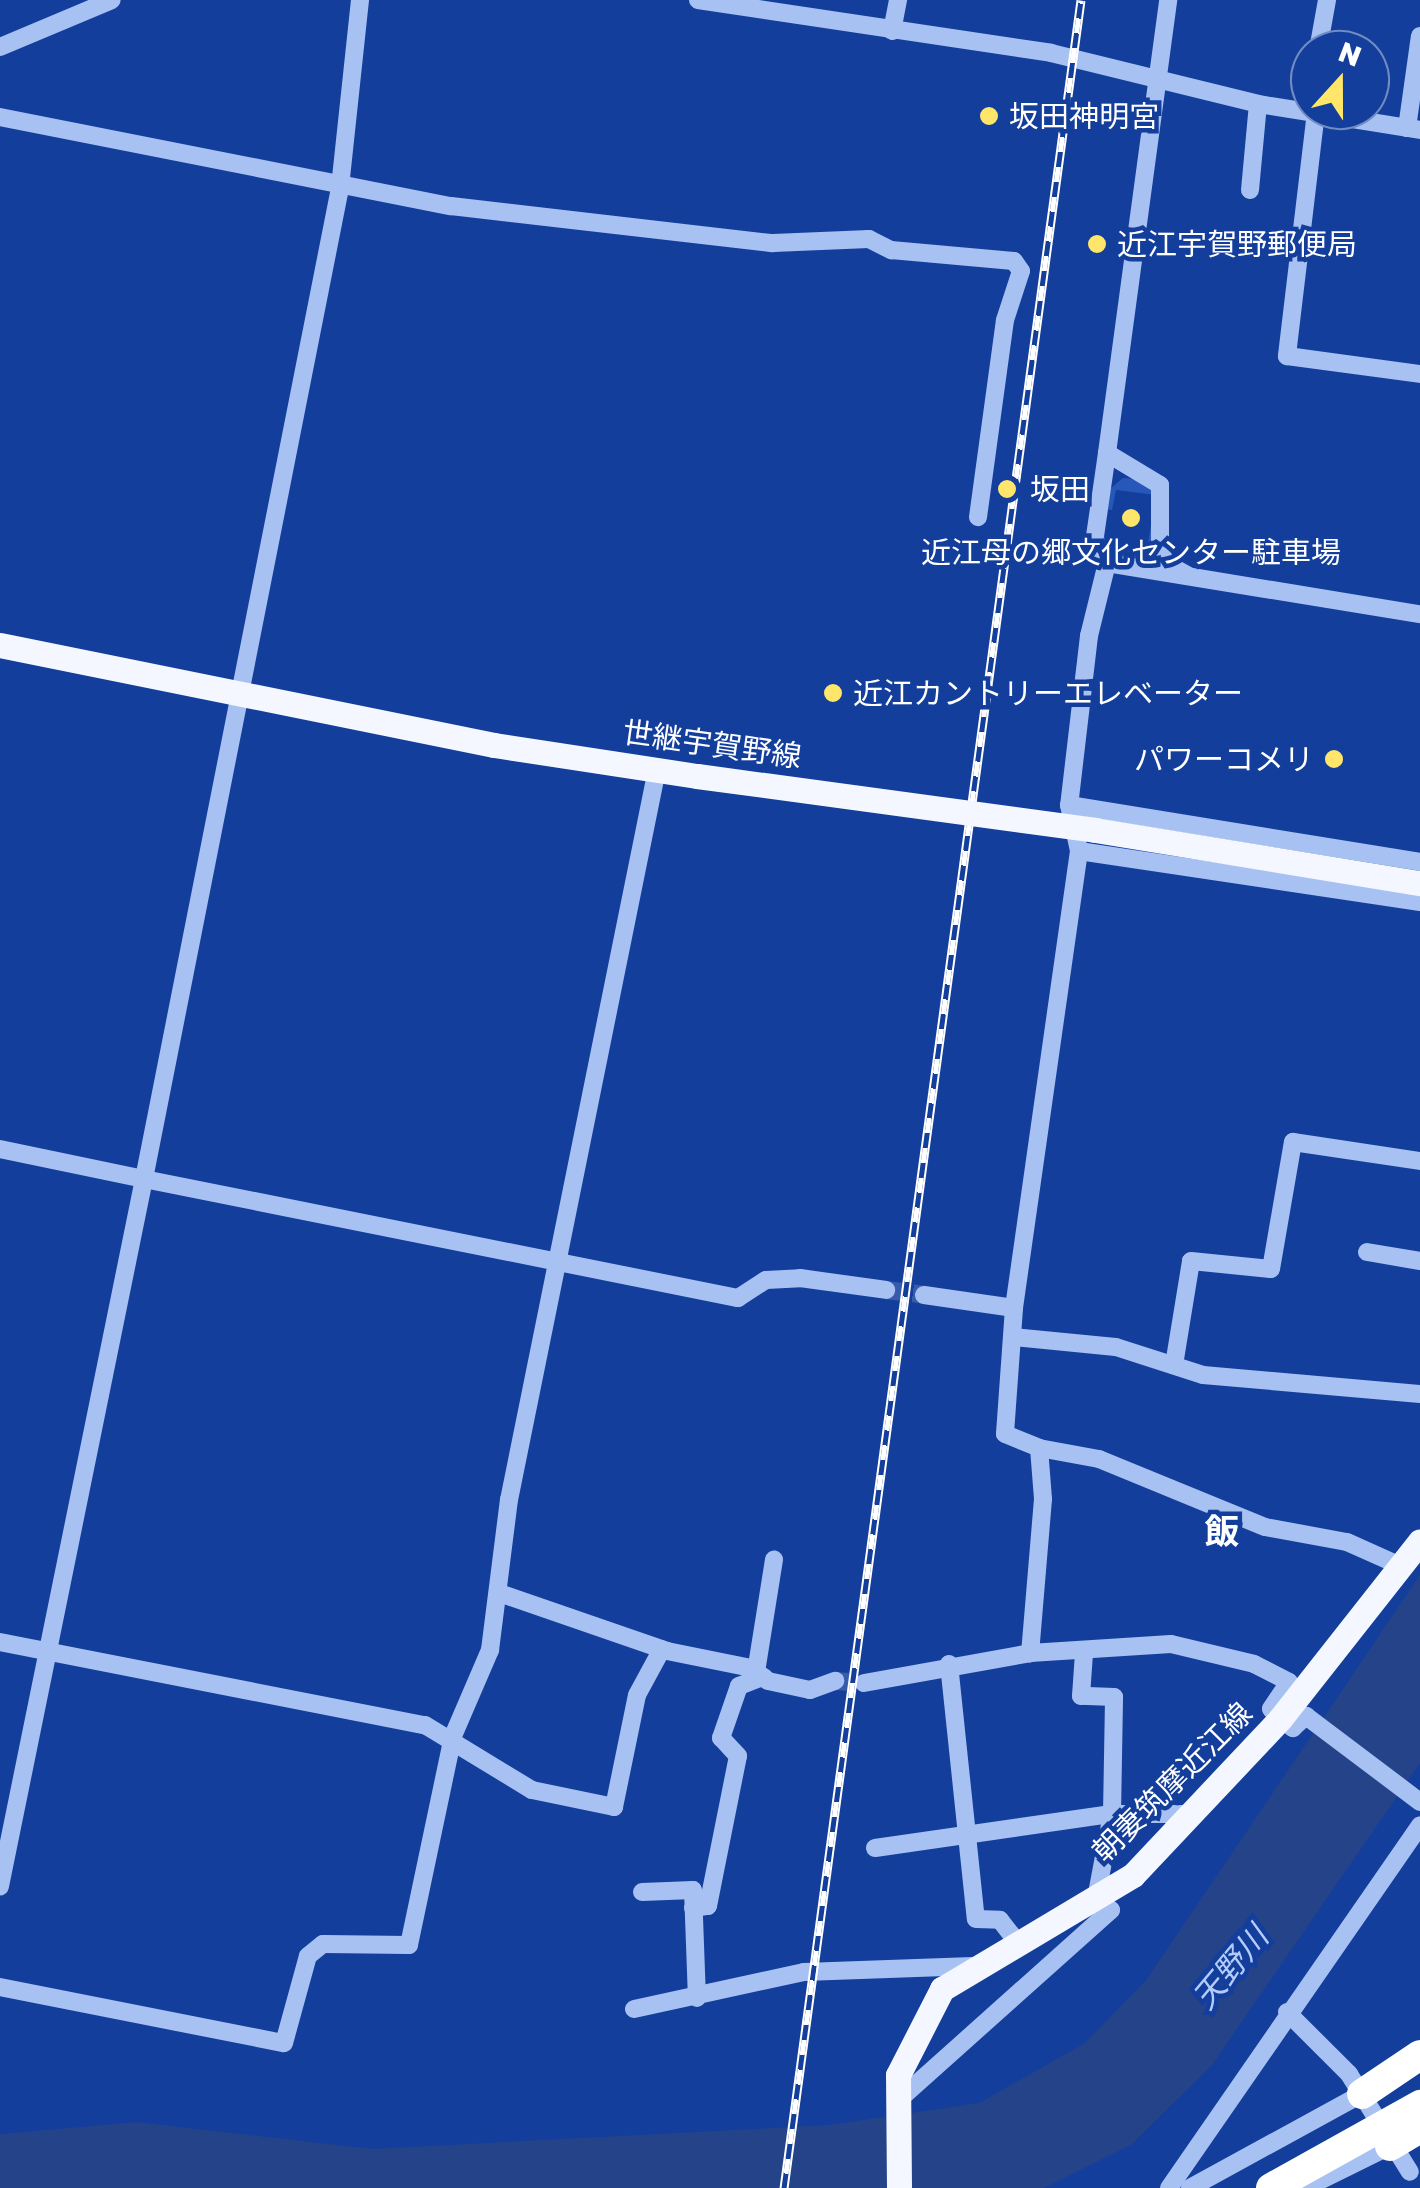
<!DOCTYPE html>
<html>
<head>
<meta charset="utf-8">
<style>
	body { margin:0 }
	#map { position:relative; width:1420px; height:2188px; overflow:hidden; background:#133e9b; font-family:"Golos Text","Noto Sans JP",sans-serif }
	div>[style] { position:absolute }
	.green>* { inset:0; background:#2657b9 }
	.water>* { inset:0; background:#244389 }
	.minor-tunnel>* { height:18px; margin-top:-9px; transform-origin:0; background:repeating-linear-gradient(90deg,#365baa 0 18px,transparent 0 27px) }
	.minor>* { height:18px; margin:-9px; padding:0 9px; transform-origin:9px; border-radius:9px; background:#a7c1f3 }
	.major>* { height:25px; margin:-12.5px; padding:0 12.5px; transform-origin:12.5px; border-radius:12.5px; background:#f4f7ff }
	.highway>* { height:30px; margin:-15px; padding:0 15px; transform-origin:15px; border-radius:15px; background:#fff }
	.rail>* { height:9px; margin-top:-4.5px; transform-origin:0; background:repeating-linear-gradient(90deg,#133e9b 0 15px,#fff 0 30px); box-sizing:border-box; border-block:2px solid #fff }
	.major-bridge>* { height:25px; margin:-12.5px; padding:0 12.5px; transform-origin:12.5px; border-radius:12.5px; background:#f4f7ff }
	.highway-bridge>* { height:30px; margin:-15px; padding:0 15px; transform-origin:15px; border-radius:15px; background:#fff }
	.dots>* { width:28px; height:28px; translate:-50% -50%; box-sizing:border-box; border:5px solid #133e9b; border-radius:50% }
	span { translate:-50% -50%; white-space:nowrap; text-align:center; line-height:1.15; -webkit-text-stroke:9px #133e9b; paint-order:stroke }
	.poi-label { font-size:30px; color:#fff }
	.left { translate:0 -50%; text-align:left }
	.right { translate:-100% -50%; text-align:right }
	.street-label { font-size:30px; color:#fff }
	.water-label { font-size:32px; color:#b4ccfa; font-style:italic }
	.quarter-label { font-size:35px; color:#fff; font-weight:700 }
	.north { position:absolute; left:1290px; top:30px; width:100px; height:100px; box-sizing:border-box; background:#133e9b; border:2px solid #718bc3; border-radius:50%; rotate:21deg; font-size:28px; font-weight:700; line-height:40px; text-align:center; color:#fff }
	.north::after { content:''; display:block; margin:auto; width:35px; height:45px; background:#ffe66a; clip-path:polygon(50% 0,100% 100%,50% 72%,0 100%) }
</style>
</head>
<body>
<div id="map">
	<div class="green">
		<i style="clip-path:polygon(1123px 478px,1147px 480px,1162px 500px,1152px 550px,1131px 562px,1108px 556px,1101px 529px,1107px 542px,1147px 548px,1156px 495px,1116px 490px,1112px 510px,1105px 509px,1110px 489px)"></i>
	</div>
	<div class="water">
		<i style="clip-path:polygon(1420px 1575px,1420px 1763px,1212px 2065px,1131px 2145px,1044px 2188px,0 2188px,0 2134px,137px 2122px,372px 2149px,829px 2125px,979px 2103px,1085px 2043px,1147px 1979px)"></i>
	</div>
	<div class="minor-tunnel">
		<i style="left:886px;top:1290px;width:38px;rotate:7deg"></i>
		<i style="left:835px;top:1681px;width:29px;rotate:4deg"></i>
	</div>
	<div class="minor">
		<i style="left:360px;top:0;width:189px;rotate:96.1deg"></i>
		<i style="left:340px;top:188px;width:1010px;rotate:101.19deg"></i>
		<i style="left:144px;top:1179px;width:606px;rotate:11.33deg"></i>
		<i style="left:738px;top:1298px;width:33px;rotate:-33deg"></i>
		<i style="left:766px;top:1280px;width:34px;rotate:-3deg"></i>
		<i style="left:800px;top:1278px;width:87px;rotate:7.9deg"></i>
		<i style="left:698px;top:0;width:357px;rotate:8.5deg"></i>
		<i style="left:1051px;top:53px;width:213px;rotate:13.8deg"></i>
		<i style="left:1258px;top:104px;width:164px;rotate:9.1deg"></i>
		<i style="left:892px;top:31px;width:32px;rotate:-79deg"></i>
		<i style="left:0;top:47px;width:121px;rotate:-22.8deg"></i>
		<i style="left:1318px;top:50px;width:51px;rotate:-79.8deg"></i>
		<i style="left:1316px;top:112px;width:246px;rotate:96.8deg"></i>
		<i style="left:1287px;top:356px;width:134px;rotate:7.7deg"></i>
		<i style="left:0;top:117px;width:460px;rotate:11.2deg"></i>
		<i style="left:451px;top:206px;width:324px;rotate:6.6deg"></i>
		<i style="left:773px;top:243px;width:96px;rotate:-2.4deg"></i>
		<i style="left:869px;top:239px;width:25px;rotate:27deg"></i>
		<i style="left:891px;top:250px;width:123px;rotate:5.1deg"></i>
		<i style="left:1014px;top:261px;width:12px;rotate:55deg"></i>
		<i style="left:1021px;top:271px;width:52px;rotate:108.1deg"></i>
		<i style="left:1005px;top:320px;width:199px;rotate:97.8deg"></i>
		<i style="left:1407px;top:128px;width:93px;rotate:-82deg"></i>
		<i style="left:1250px;top:190px;width:86px;rotate:-84.7deg"></i>
		<i style="left:1107px;top:453px;width:457px;rotate:-82.3deg"></i>
		<i style="left:1107px;top:563px;width:75px;rotate:103.9deg"></i>
		<i style="left:1089px;top:636px;width:170px;rotate:96.7deg"></i>
		<i style="left:1069px;top:805px;width:47px;rotate:77.7deg"></i>
		<i style="left:1079px;top:851px;width:462px;rotate:98.1deg"></i>
		<i style="left:1014px;top:1308px;width:126px;rotate:94.1deg"></i>
		<i style="left:1005px;top:1434px;width:37px;rotate:22deg"></i>
		<i style="left:1039px;top:1448px;width:51px;rotate:85.5deg"></i>
		<i style="left:1043px;top:1499px;width:155px;rotate:94.8deg"></i>
		<i style="left:1030px;top:1653px;width:141px;rotate:-3.7deg"></i>
		<i style="left:1171px;top:1644px;width:85px;rotate:13.5deg"></i>
		<i style="left:1254px;top:1664px;width:39px;rotate:27deg"></i>
		<i style="left:1289px;top:1682px;width:32px;rotate:124deg"></i>
		<i style="left:1271px;top:1709px;width:13px;rotate:48deg"></i>
		<i style="left:1280px;top:1719px;width:16px;rotate:35deg"></i>
		<i style="left:1293px;top:1728px;width:18px;rotate:-43deg"></i>
		<i style="left:1306px;top:1716px;width:143px;rotate:37deg"></i>
		<i style="left:1189px;top:576px;width:26px;rotate:-151deg"></i>
		<i style="left:1166px;top:563px;width:16px;rotate:-112deg"></i>
		<i style="left:1160px;top:548px;width:63px;rotate:-90deg"></i>
		<i style="left:1160px;top:485px;width:62px;rotate:-148.9deg"></i>
		<i style="left:1107px;top:453px;width:91px;rotate:98.2deg"></i>
		<i style="left:1094px;top:543px;width:24px;rotate:57deg"></i>
		<i style="left:1107px;top:563px;width:317px;rotate:9.3deg"></i>
		<i style="left:1069px;top:805px;width:356px;rotate:9.2deg"></i>
		<i style="left:1079px;top:851px;width:345px;rotate:8.5deg"></i>
		<i style="left:0;top:1149px;width:147px;rotate:11.8deg"></i>
		<i style="left:144px;top:1179px;width:722px;rotate:101.51deg"></i>
		<i style="left:1367px;top:1252px;width:54px;rotate:9.6deg"></i>
		<i style="left:924px;top:1295px;width:91px;rotate:8.2deg"></i>
		<i style="left:1014px;top:1337px;width:102px;rotate:5.6deg"></i>
		<i style="left:1116px;top:1347px;width:91px;rotate:17.8deg"></i>
		<i style="left:1203px;top:1375px;width:218px;rotate:5deg"></i>
		<i style="left:1174px;top:1365px;width:105px;rotate:-80.7deg"></i>
		<i style="left:1191px;top:1261px;width:80px;rotate:5.7deg"></i>
		<i style="left:1271px;top:1269px;width:129px;rotate:-80.2deg"></i>
		<i style="left:1293px;top:1142px;width:128px;rotate:8.5deg"></i>
		<i style="left:1039px;top:1448px;width:61px;rotate:10.4deg"></i>
		<i style="left:1099px;top:1459px;width:179px;rotate:22.3deg"></i>
		<i style="left:1265px;top:1527px;width:83px;rotate:10.4deg"></i>
		<i style="left:1347px;top:1542px;width:61px;rotate:24.1deg"></i>
		<i style="left:499px;top:1593px;width:178px;rotate:19deg"></i>
		<i style="left:667px;top:1651px;width:86px;rotate:11.4deg"></i>
		<i style="left:751px;top:1668px;width:21px;rotate:37deg"></i>
		<i style="left:768px;top:1681px;width:43px;rotate:12.1deg"></i>
		<i style="left:810px;top:1690px;width:27px;rotate:-20deg"></i>
		<i style="left:0;top:1642px;width:433px;rotate:11.1deg"></i>
		<i style="left:425px;top:1725px;width:125px;rotate:31.3deg"></i>
		<i style="left:532px;top:1790px;width:84px;rotate:11.7deg"></i>
		<i style="left:614px;top:1807px;width:114px;rotate:-78.4deg"></i>
		<i style="left:637px;top:1695px;width:52px;rotate:-61.5deg"></i>
		<i style="left:949px;top:1664px;width:256px;rotate:84deg"></i>
		<i style="left:976px;top:1919px;width:24px;rotate:2deg"></i>
		<i style="left:1000px;top:1920px;width:29px;rotate:52deg"></i>
		<i style="left:756px;top:1672px;width:114px;rotate:-80.9deg"></i>
		<i style="left:864px;top:1683px;width:169px;rotate:-10.2deg"></i>
		<i style="left:875px;top:1848px;width:239px;rotate:-8.2deg"></i>
		<i style="left:1112px;top:1814px;width:81px"></i>
		<i style="left:642px;top:1892px;width:51px;rotate:-2.2deg"></i>
		<i style="left:693px;top:1890px;width:108px;rotate:87.9deg"></i>
		<i style="left:693px;top:1908px;width:15px;rotate:-8deg"></i>
		<i style="left:708px;top:1906px;width:153px;rotate:-78.7deg"></i>
		<i style="left:738px;top:1756px;width:25px;rotate:-133deg"></i>
		<i style="left:721px;top:1738px;width:55px;rotate:-70.9deg"></i>
		<i style="left:739px;top:1686px;width:26px;rotate:-21deg"></i>
		<i style="left:0;top:1987px;width:289px;rotate:11.2deg"></i>
		<i style="left:284px;top:2043px;width:90px;rotate:-74.6deg"></i>
		<i style="left:308px;top:1956px;width:19px;rotate:-39deg"></i>
		<i style="left:323px;top:1944px;width:86px;rotate:0.7deg"></i>
		<i style="left:409px;top:1945px;width:214px;rotate:-78.1deg"></i>
		<i style="left:453px;top:1736px;width:94px;rotate:-66.7deg"></i>
		<i style="left:490px;top:1650px;width:151px;rotate:-82.8deg"></i>
		<i style="left:509px;top:1500px;width:746px;rotate:-78.55deg"></i>
		<i style="left:634px;top:2009px;width:174px;rotate:-12.3deg"></i>
		<i style="left:804px;top:1972px;width:169px;rotate:-2deg"></i>
		<i style="left:1287px;top:2012px;width:88px;rotate:45deg"></i>
		<i style="left:1349px;top:2074px;width:115px;rotate:58.1deg"></i>
		<i style="left:903px;top:2096px;width:279px;rotate:-41.8deg"></i>
		<i style="left:1111px;top:1910px;width:19px;rotate:-144deg"></i>
		<i style="left:1096px;top:1899px;width:86px;rotate:-79.3deg"></i>
		<i style="left:1112px;top:1814px;width:117px;rotate:-89deg"></i>
		<i style="left:1114px;top:1697px;width:33px;rotate:-178deg"></i>
		<i style="left:1081px;top:1696px;width:43px;rotate:-86deg"></i>
		<i style="left:1169px;top:2188px;width:441px;rotate:-55.3deg"></i>
		<i style="left:1190px;top:2188px;width:196px;rotate:-28.7deg"></i>
		<i style="left:1305px;top:2188px;width:95px;rotate:-26.3deg"></i>
	</div>
	<div class="major">
		<i style="left:0;top:645px;width:504px;rotate:11.44deg"></i>
		<i style="left:494px;top:745px;width:205px;rotate:8.7deg"></i>
		<i style="left:1095px;top:830px;width:329px;rotate:9.3deg"></i>
		<i style="left:899px;top:2188px;width:113px;rotate:-90.5deg"></i>
		<i style="left:898px;top:2075px;width:97px;rotate:-62.9deg"></i>
		<i style="left:942px;top:1989px;width:222px;rotate:-30.8deg"></i>
		<i style="left:1133px;top:1875px;width:214px;rotate:-46.7deg"></i>
		<i style="left:1280px;top:1719px;width:226px;rotate:-51.8deg"></i>
	</div>
	<div class="highway">
		<i style="left:1362px;top:2094px;width:70px;rotate:-33.9deg"></i>
		<i style="left:1390px;top:2146px;width:35px;rotate:-31deg"></i>
	</div>
	<div class="rail">
		<i style="left:784px;top:2188px;width:2208px;rotate:-82.27deg"></i>
	</div>
	<div class="major-bridge">
		<i style="left:697px;top:776px;width:402px;rotate:7.7deg"></i>
	</div>
	<div class="highway-bridge">
		<i style="left:1271px;top:2188px;width:171px;rotate:-29.1deg"></i>
	</div>
	<div class="dots">
		<i style="left:989px;top:116px;background:#ffe66a"></i>
		<i style="left:1097px;top:244px;background:#ffe66a"></i>
		<i style="left:1007px;top:489px;background:#ffe66a"></i>
		<i style="left:1131px;top:518px;background:#ffe66a"></i>
		<i style="left:833px;top:693px;background:#ffe66a"></i>
		<i style="left:1334px;top:759px;background:#ffe66a"></i>
	</div>
	<div class="poi-label">
		<span class="left" style="left:1009px;top:116px">坂田神明宮</span>
		<span class="left" style="left:1117px;top:244px">近江宇賀野郵便局</span>
		<span class="left" style="left:1030px;top:489px">坂田</span>
		<span style="left:1131px;top:552px">近江母の郷文化センター駐車場</span>
		<span class="left" style="left:853px;top:693px">近江カントリーエレベーター</span>
		<span class="right" style="left:1314px;top:759px">パワーコメリ</span>
	</div>
	<div class="street-label">
		<span style="left:712px;top:744px;rotate:8deg">世継宇賀野線</span>
		<span style="left:1172px;top:1782px;rotate:-45deg">朝妻筑摩近江線</span>
	</div>
	<div class="water-label">
		<span style="left:1230px;top:1967px;rotate:-50deg">天野川</span>
	</div>
	<div class="quarter-label">
		<span style="left:1222px;top:1531px">飯</span>
	</div>
	<div class="north">N</div>
</div>
</body>
</html>
